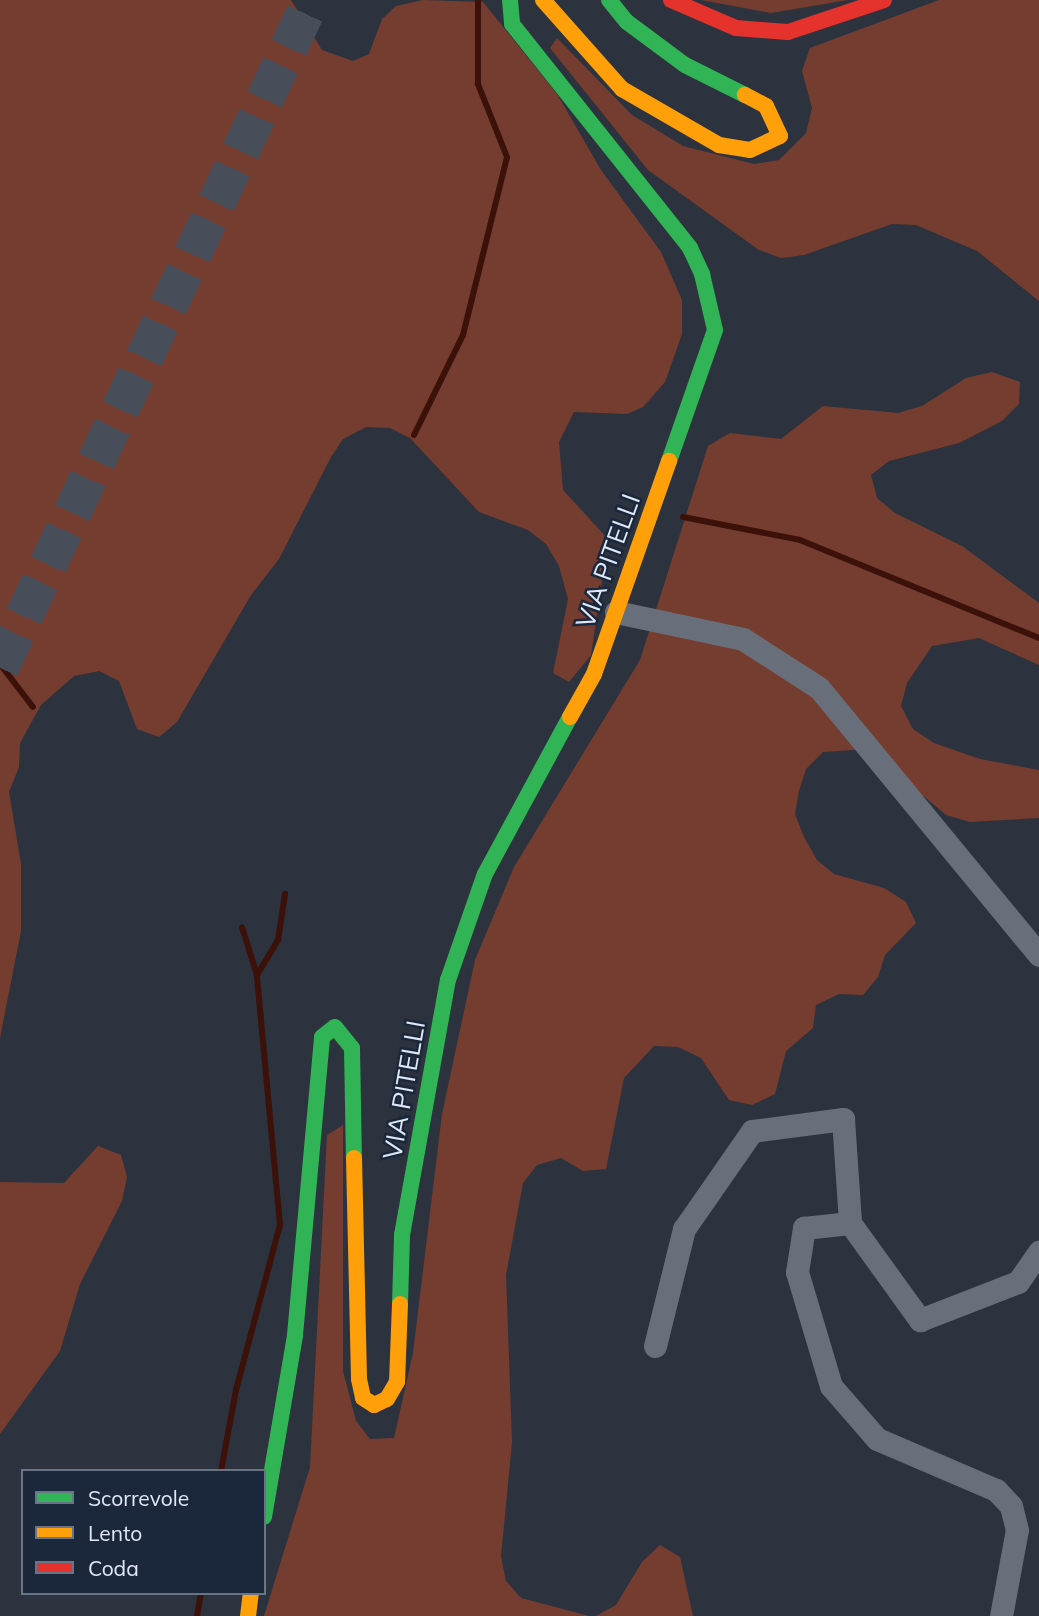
<!DOCTYPE html>
<html>
<head>
<meta charset="utf-8">
<style>
	body { margin:0 }
	#map { position:relative; width:1039px; height:1616px; overflow:hidden; background:#2c333e; font-family:Mulish,sans-serif }
	div>[style] { position:absolute }
	.green>* { inset:0; background:#753d30 }
	.stream>* { height:6px; margin:-3px; padding:0 3px; transform-origin:3px; border-radius:3px; background:#3b110a }
	.highway-tunnel>* { height:38px; margin-top:-19px; transform-origin:0; background:repeating-linear-gradient(90deg,#474e5a 0 38px,transparent 0 57px) }
	.street>* { height:23px; margin:-11.5px; padding:0 11.5px; transform-origin:11.5px; border-radius:11.5px; background:#686f7b }
	.fast>* { height:16px; margin:-8px; padding:0 8px; transform-origin:8px; border-radius:8px; background:#30b455 }
	.slow>* { height:16px; margin:-8px; padding:0 8px; transform-origin:8px; border-radius:8px; background:#ff9f0a }
	.jam>* { height:16px; margin:-8px; padding:0 8px; transform-origin:8px; border-radius:8px; background:#e5322d }
	span { translate:-50% -50%; white-space:nowrap; text-align:center; line-height:1.15; -webkit-text-stroke:5px #1b273b; paint-order:stroke }
	.street-label { font-size:26px; color:#dfe8f6 }
	.legend { position:absolute; left:21px; top:1469px; width:245px; height:126px; box-sizing:border-box; background:#1b273b; border:2px solid #697486; margin:0; padding:9px 12px; list-style:none; font-size:21px; color:#dfe8f6 }
	.legend li { display:flex; align-items:center; gap:14px; height:35px }
	.legend b { width:35px; border:2px solid #697486 }
</style>
</head>
<body>
<div id="map">
	<div class="green">
		<i style="clip-path:polygon(0 0,291px 0,322px 50px,353px 61px,369px 54px,382px 19px,396px 6px,423px 0,483px 2px,557px 94px,601px 170px,661px 252px,682px 300px,682px 334px,665px 382px,643px 407px,627px 414px,574px 412px,559px 442px,563px 490px,608px 539px,591px 655px,569px 682px,553px 673px,568px 599px,559px 566px,546px 544px,528px 530px,479px 512px,410px 438px,390px 428px,366px 427px,343px 439px,331px 457px,279px 559px,251px 595px,177px 722px,159px 737px,137px 729px,119px 681px,99px 671px,74px 676px,41px 705px,20px 743px,19px 767px,9px 792px,21px 864px,21px 931px,0 1038px)"></i>
		<i style="clip-path:polygon(701px 0,848px 0,771px 13px)"></i>
		<i style="clip-path:polygon(939px 0,1039px 0,1039px 301px,977px 251px,916px 225px,892px 224px,804px 255px,781px 258px,759px 250px,648px 170px,550px 48px,557px 38px,632px 115px,683px 146px,754px 164px,779px 160px,806px 133px,812px 108px,802px 71px,810px 48px)"></i>
		<i style="clip-path:polygon(992px 372px,1020px 382px,1019px 404px,1002px 421px,959px 443px,889px 461px,871px 475px,877px 498px,895px 513px,962px 546px,1039px 603px,1039px 665px,979px 638px,932px 646px,907px 683px,901px 706px,913px 729px,934px 743px,980px 759px,1039px 770px,1039px 818px,970px 822px,946px 815px,868px 749px,823px 752px,806px 769px,799px 791px,795px 814px,804px 837px,817px 860px,834px 874px,884px 888px,906px 902px,916px 923px,885px 955px,878px 977px,863px 995px,839px 994px,816px 1005px,813px 1028px,786px 1051px,775px 1094px,752px 1105px,729px 1100px,701px 1058px,678px 1047px,654px 1046px,624px 1078px,606px 1169px,583px 1171px,561px 1158px,537px 1165px,523px 1183px,506px 1275px,512px 1442px,501px 1556px,506px 1581px,521px 1598px,589px 1616px,264px 1616px,310px 1467px,327px 1135px,343px 1125px,343px 1371px,356px 1421px,370px 1439px,394px 1438px,413px 1353px,442px 1114px,475px 960px,514px 867px,640px 660px,708px 446px,730px 433px,781px 439px,823px 406px,898px 413px,922px 406px,966px 378px)"></i>
		<i style="clip-path:polygon(98px 1146px,121px 1155px,127px 1177px,122px 1201px,80px 1284px,60px 1351px,0 1434px,0 1182px,64px 1183px)"></i>
		<i style="clip-path:polygon(660px 1545px,680px 1557px,693px 1616px,596px 1616px,616px 1605px,642px 1562px)"></i>
	</div>
	<div class="stream">
		<i style="left:414px;top:435px;width:111px;rotate:-63.9deg"></i>
		<i style="left:463px;top:335px;width:183px;rotate:-76.1deg"></i>
		<i style="left:507px;top:157px;width:79px;rotate:-111.7deg"></i>
		<i style="left:478px;top:84px;width:84px;rotate:-90deg"></i>
		<i style="left:683px;top:517px;width:119px;rotate:11.1deg"></i>
		<i style="left:800px;top:540px;width:258px;rotate:22.3deg"></i>
		<i style="left:0;top:664px;width:54px;rotate:52.5deg"></i>
		<i style="left:257px;top:975px;width:41px;rotate:-59deg"></i>
		<i style="left:278px;top:940px;width:47px;rotate:-81.3deg"></i>
		<i style="left:221px;top:1471px;width:82px;rotate:-79.5deg"></i>
		<i style="left:236px;top:1390px;width:171px;rotate:-75.1deg"></i>
		<i style="left:280px;top:1225px;width:251px;rotate:-95.3deg"></i>
		<i style="left:257px;top:975px;width:50px;rotate:-107.4deg"></i>
		<i style="left:197px;top:1616px;width:23px;rotate:-80deg"></i>
	</div>
	<div class="highway-tunnel">
		<i style="left:0;top:668px;width:737px;rotate:-65.03deg"></i>
	</div>
	<div class="street">
		<i style="left:616px;top:612px;width:130px;rotate:12deg"></i>
		<i style="left:743px;top:639px;width:90px;rotate:32.8deg"></i>
		<i style="left:819px;top:688px;width:346px;rotate:50.5deg"></i>
		<i style="left:655px;top:1346px;width:121px;rotate:-76.1deg"></i>
		<i style="left:684px;top:1229px;width:119px;rotate:-55.2deg"></i>
		<i style="left:752px;top:1131px;width:92px;rotate:-7.5deg"></i>
		<i style="left:843px;top:1119px;width:104px;rotate:86.1deg"></i>
		<i style="left:1001px;top:1616px;width:87px;rotate:-79.5deg"></i>
		<i style="left:1017px;top:1530px;width:25px;rotate:-104deg"></i>
		<i style="left:1011px;top:1506px;width:22px;rotate:-133deg"></i>
		<i style="left:996px;top:1490px;width:129px;rotate:-156.8deg"></i>
		<i style="left:877px;top:1439px;width:70px;rotate:-131deg"></i>
		<i style="left:831px;top:1386px;width:119px;rotate:-106.6deg"></i>
		<i style="left:797px;top:1272px;width:45px;rotate:-81deg"></i>
		<i style="left:804px;top:1228px;width:46px;rotate:-6.2deg"></i>
		<i style="left:850px;top:1223px;width:120px;rotate:54.2deg"></i>
		<i style="left:920px;top:1320px;width:105px;rotate:-21.2deg"></i>
		<i style="left:1018px;top:1282px;width:37px;rotate:-55deg"></i>
	</div>
	<div class="fast">
		<i style="left:510px;top:0;width:24px;rotate:85deg"></i>
		<i style="left:512px;top:24px;width:286px;rotate:51.5deg"></i>
		<i style="left:690px;top:248px;width:29px;rotate:65deg"></i>
		<i style="left:702px;top:274px;width:57px;rotate:76.9deg"></i>
		<i style="left:715px;top:330px;width:139px;rotate:109.3deg"></i>
		<i style="left:609px;top:0;width:28px;rotate:51deg"></i>
		<i style="left:627px;top:22px;width:72px;rotate:36.6deg"></i>
		<i style="left:685px;top:65px;width:67px;rotate:26.6deg"></i>
		<i style="left:400px;top:1304px;width:69px;rotate:-88.3deg"></i>
		<i style="left:402px;top:1235px;width:259px;rotate:-79.8deg"></i>
		<i style="left:448px;top:980px;width:112px;rotate:-70.8deg"></i>
		<i style="left:485px;top:874px;width:179px;rotate:-61.6deg"></i>
		<i style="left:264px;top:1517px;width:185px;rotate:-80.3deg"></i>
		<i style="left:295px;top:1335px;width:299px;rotate:-84.8deg"></i>
		<i style="left:322px;top:1037px;width:16px;rotate:-38deg"></i>
		<i style="left:335px;top:1027px;width:27px;rotate:51deg"></i>
		<i style="left:352px;top:1048px;width:110px;rotate:89deg"></i>
	</div>
	<div class="slow">
		<i style="left:543px;top:0;width:119px;rotate:48.4deg"></i>
		<i style="left:622px;top:89px;width:112px;rotate:30deg"></i>
		<i style="left:719px;top:145px;width:31px;rotate:9deg"></i>
		<i style="left:750px;top:150px;width:33px;rotate:-25deg"></i>
		<i style="left:780px;top:136px;width:33px;rotate:-115deg"></i>
		<i style="left:766px;top:106px;width:24px;rotate:-152deg"></i>
		<i style="left:570px;top:717px;width:49px;rotate:-60.8deg"></i>
		<i style="left:594px;top:674px;width:226px;rotate:-70.6deg"></i>
		<i style="left:354px;top:1158px;width:221px;rotate:88.7deg"></i>
		<i style="left:359px;top:1379px;width:19px;rotate:78deg"></i>
		<i style="left:363px;top:1398px;width:13px;rotate:32deg"></i>
		<i style="left:374px;top:1405px;width:14px;rotate:-25deg"></i>
		<i style="left:387px;top:1399px;width:20px;rotate:-60deg"></i>
		<i style="left:397px;top:1382px;width:78px;rotate:-87.8deg"></i>
		<i style="left:248px;top:1616px;width:23px;rotate:-83deg"></i>
	</div>
	<div class="jam">
		<i style="left:671px;top:0;width:71px;rotate:23.3deg"></i>
		<i style="left:736px;top:28px;width:52px;rotate:4.4deg"></i>
		<i style="left:788px;top:32px;width:101px;rotate:-18.4deg"></i>
	</div>
	<div class="street-label">
		<span style="left:608px;top:561px;rotate:-70deg">VIA PITELLI</span>
		<span style="left:404px;top:1090px;rotate:-80deg">VIA PITELLI</span>
	</div>
	<ul class="legend">
	<li><b style="height:9px;background:#30b455"></b>Scorrevole</li>
	<li><b style="height:9px;background:#ff9f0a"></b>Lento</li>
	<li><b style="height:9px;background:#e5322d"></b>Coda</li>
	</ul>
</div>
</body>
</html>
